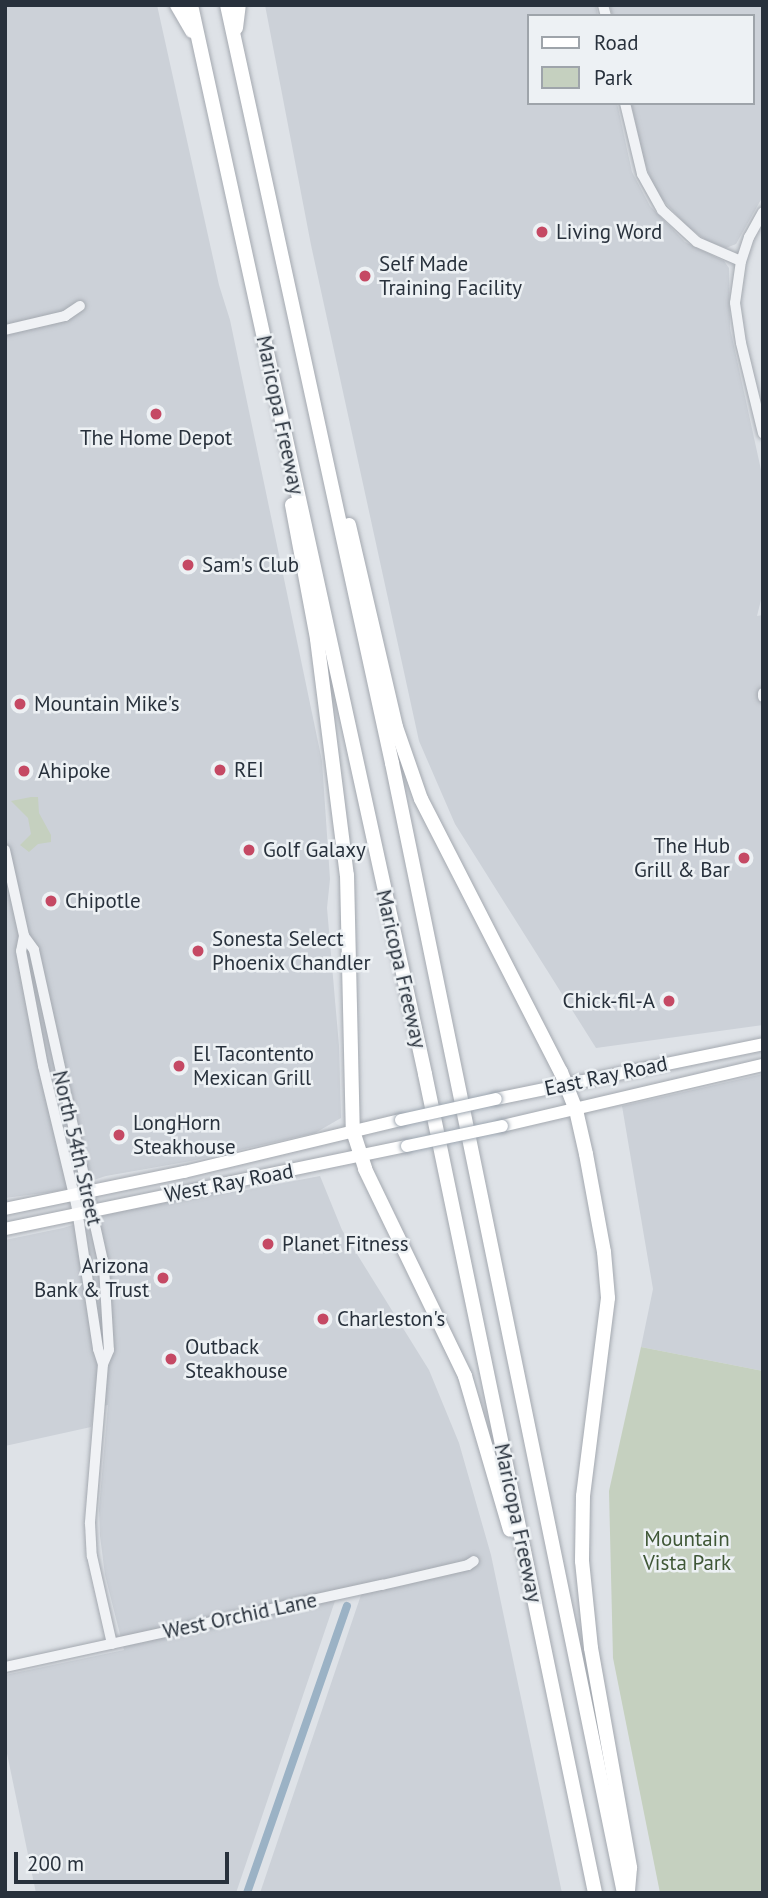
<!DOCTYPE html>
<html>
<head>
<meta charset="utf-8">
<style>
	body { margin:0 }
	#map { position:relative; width:768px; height:1898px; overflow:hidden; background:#dee2e7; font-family:"PT Sans",sans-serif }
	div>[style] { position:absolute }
	.built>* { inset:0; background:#ccd1d8 }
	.green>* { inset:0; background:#c5d0bf }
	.canal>* { height:8px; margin:-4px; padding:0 4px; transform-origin:4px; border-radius:4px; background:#9bb2c5 }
	.roads { filter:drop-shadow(0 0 2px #a4a9b0) drop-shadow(0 0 2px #a4a9b0) }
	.minor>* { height:10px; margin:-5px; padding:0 5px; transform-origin:5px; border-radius:5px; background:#f0f2f5 }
	.major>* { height:12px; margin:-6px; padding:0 6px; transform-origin:6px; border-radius:6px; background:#fff }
	.highway>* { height:14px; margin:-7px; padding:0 7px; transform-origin:7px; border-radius:7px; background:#fff }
	.bridges { filter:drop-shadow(0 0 2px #9ea7b1) drop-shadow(0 0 2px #9ea7b1) }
	.major-bridge>* { height:12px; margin:-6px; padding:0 6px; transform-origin:6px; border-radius:6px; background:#fff }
	.dots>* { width:19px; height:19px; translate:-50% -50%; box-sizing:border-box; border:4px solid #edf1f4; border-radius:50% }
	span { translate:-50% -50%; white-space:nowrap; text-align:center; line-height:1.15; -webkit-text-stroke:5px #edf1f4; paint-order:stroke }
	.poi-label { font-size:21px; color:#28313c }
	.left { translate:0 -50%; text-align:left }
	.right { translate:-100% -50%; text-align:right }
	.street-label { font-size:21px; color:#28313c }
	.park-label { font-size:21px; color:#3f5736 }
	.frame { position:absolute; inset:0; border:7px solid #28313c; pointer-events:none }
	.legend { position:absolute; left:527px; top:14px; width:228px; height:91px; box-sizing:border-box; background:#edf1f4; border:2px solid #9ea4aa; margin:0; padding:9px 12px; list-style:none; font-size:21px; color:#28313c }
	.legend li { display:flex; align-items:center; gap:14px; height:35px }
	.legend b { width:35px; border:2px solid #9ea4aa }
	.scale { position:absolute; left:14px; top:1852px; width:215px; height:32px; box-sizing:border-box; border:4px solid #28313c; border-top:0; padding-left:9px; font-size:21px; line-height:24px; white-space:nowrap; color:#28313c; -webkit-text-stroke:5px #edf1f4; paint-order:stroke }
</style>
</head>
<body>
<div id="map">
	<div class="built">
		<i style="clip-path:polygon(5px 5px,157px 5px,219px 285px,230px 320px,322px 761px,330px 879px,327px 908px,339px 1046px,341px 1118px,315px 1133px,191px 1161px,106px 1176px,59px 1191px,5px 1198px)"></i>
		<i style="clip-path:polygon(265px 5px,596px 5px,598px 16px,528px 16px,528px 103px,617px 103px,632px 172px,650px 206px,685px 242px,724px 261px,729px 268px,730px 328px,763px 479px,763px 592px,757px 616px,763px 615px,763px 1025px,596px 1048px,455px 824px,419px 741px,311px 245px)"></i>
		<i style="clip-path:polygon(610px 5px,763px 5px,763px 196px,736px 244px,726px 248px,707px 241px,688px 227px,657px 194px,644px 161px,631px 103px,752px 103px,752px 16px,612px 16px)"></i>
		<i style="clip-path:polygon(763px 1074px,763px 1371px,641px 1347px,653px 1289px,622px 1106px)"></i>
		<i style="clip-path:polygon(320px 1176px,342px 1230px,429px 1370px,459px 1443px,491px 1555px,562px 1893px,260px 1893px,363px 1589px,337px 1595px,236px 1893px,36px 1893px,5px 1744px,5px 1675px,124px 1650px,105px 1575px,100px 1536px,99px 1509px,108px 1405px,94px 1408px,91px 1427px,5px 1446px,5px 1240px,63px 1228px,109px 1214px,224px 1190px,241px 1191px)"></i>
	</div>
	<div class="green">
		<i style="clip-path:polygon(31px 797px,38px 797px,39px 813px,51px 835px,51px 842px,38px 844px,29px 852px,20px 845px,31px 834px,28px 818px,11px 801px)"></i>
		<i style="clip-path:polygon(641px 1347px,763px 1371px,763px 1893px,660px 1893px,613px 1658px,609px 1491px)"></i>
	</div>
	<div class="canal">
		<i style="left:247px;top:1893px;width:304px;rotate:-70.8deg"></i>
	</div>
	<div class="roads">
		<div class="minor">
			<i style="left:603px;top:5px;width:11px;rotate:75deg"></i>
			<i style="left:625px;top:103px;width:73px;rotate:76.5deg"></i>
			<i style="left:642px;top:174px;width:41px;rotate:60.9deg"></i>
			<i style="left:662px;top:210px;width:47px;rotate:42.4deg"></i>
			<i style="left:697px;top:242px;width:48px;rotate:23.4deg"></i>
			<i style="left:763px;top:212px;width:29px;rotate:119deg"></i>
			<i style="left:749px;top:237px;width:25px;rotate:108deg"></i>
			<i style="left:741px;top:261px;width:42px;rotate:98.1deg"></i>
			<i style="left:735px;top:303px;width:40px;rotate:81.5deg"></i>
			<i style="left:741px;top:343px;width:93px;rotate:76.3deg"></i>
			<i style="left:5px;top:330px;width:62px;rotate:-13.1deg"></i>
			<i style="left:65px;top:316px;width:18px;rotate:-34deg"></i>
			<i style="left:763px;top:693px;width:4px;rotate:90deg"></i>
			<i style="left:5px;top:850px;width:88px;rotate:77.5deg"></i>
			<i style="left:24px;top:936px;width:17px;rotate:54deg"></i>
			<i style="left:34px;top:950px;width:325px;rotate:77.5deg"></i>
			<i style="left:104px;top:1267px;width:83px;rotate:86.6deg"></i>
			<i style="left:109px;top:1350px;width:15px;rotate:113deg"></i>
			<i style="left:103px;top:1364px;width:160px;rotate:94.7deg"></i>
			<i style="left:90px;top:1523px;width:33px;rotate:87deg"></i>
			<i style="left:92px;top:1556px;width:90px;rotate:77.2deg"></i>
			<i style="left:24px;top:936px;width:15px;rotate:101deg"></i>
			<i style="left:21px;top:951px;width:117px;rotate:79.2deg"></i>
			<i style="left:43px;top:1066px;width:141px;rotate:76.5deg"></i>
			<i style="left:76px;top:1203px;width:148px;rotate:81.4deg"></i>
			<i style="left:98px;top:1349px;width:16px;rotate:72deg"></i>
			<i style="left:5px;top:1667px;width:386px;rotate:-12.3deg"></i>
			<i style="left:382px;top:1585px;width:88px;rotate:-13.1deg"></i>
			<i style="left:468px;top:1565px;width:7px;rotate:-34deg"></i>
		</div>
		<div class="major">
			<i style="left:496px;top:1099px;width:273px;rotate:-11.6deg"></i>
			<i style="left:502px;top:1126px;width:268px;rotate:-13.2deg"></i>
			<i style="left:5px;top:1209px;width:183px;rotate:-11.7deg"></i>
			<i style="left:184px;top:1172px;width:223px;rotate:-13.5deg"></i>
			<i style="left:5px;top:1229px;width:410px;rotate:-11.7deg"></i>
		</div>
		<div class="highway">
			<i style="left:177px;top:5px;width:30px;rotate:60deg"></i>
			<i style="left:191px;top:5px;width:1094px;rotate:77.65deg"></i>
			<i style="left:425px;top:1074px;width:836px;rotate:78.27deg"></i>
			<i style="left:227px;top:5px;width:776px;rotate:77.72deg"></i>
			<i style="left:392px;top:763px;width:1154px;rotate:78.4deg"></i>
			<i style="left:236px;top:28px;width:23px;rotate:-83deg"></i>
			<i style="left:292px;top:505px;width:136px;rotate:79.4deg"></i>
			<i style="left:317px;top:639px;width:238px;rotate:82.8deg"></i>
			<i style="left:347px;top:875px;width:256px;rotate:88.7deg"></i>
			<i style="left:353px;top:1131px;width:40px;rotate:72deg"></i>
			<i style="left:365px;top:1169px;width:230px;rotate:64.2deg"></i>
			<i style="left:465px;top:1376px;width:160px;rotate:73.7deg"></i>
			<i style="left:349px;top:525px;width:207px;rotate:76.9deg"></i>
			<i style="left:396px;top:727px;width:76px;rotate:70.9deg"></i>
			<i style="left:421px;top:799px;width:307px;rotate:62.9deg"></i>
			<i style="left:561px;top:1072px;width:41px;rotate:68.5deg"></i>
			<i style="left:576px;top:1110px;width:45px;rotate:77.2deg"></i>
			<i style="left:586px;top:1154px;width:100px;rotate:79.6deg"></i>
			<i style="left:604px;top:1252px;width:46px;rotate:85deg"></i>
			<i style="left:608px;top:1298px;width:200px;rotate:97.2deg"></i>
			<i style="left:583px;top:1496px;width:65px;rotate:90.9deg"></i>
			<i style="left:582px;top:1561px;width:87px;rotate:84.1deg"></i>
			<i style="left:591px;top:1648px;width:223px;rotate:79.9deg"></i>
			<i style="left:630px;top:1868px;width:23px;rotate:95deg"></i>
		</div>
	</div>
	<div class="bridges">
		<div class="major-bridge">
			<i style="left:401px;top:1120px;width:97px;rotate:-12.5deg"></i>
			<i style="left:407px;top:1146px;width:97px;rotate:-11.9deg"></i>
		</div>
	</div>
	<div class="dots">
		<i style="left:542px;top:232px;background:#c54964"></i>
		<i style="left:365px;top:276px;background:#c54964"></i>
		<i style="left:156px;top:414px;background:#c54964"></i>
		<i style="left:188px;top:565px;background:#c54964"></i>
		<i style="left:20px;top:704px;background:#c54964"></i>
		<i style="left:220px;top:770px;background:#c54964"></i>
		<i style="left:24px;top:771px;background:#c54964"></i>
		<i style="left:249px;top:850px;background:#c54964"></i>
		<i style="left:744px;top:858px;background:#c54964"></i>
		<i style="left:51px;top:901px;background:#c54964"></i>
		<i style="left:198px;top:951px;background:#c54964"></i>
		<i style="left:669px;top:1001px;background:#c54964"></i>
		<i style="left:179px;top:1066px;background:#c54964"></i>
		<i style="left:119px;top:1135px;background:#c54964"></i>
		<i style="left:268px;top:1244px;background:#c54964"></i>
		<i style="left:163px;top:1278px;background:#c54964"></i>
		<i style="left:323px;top:1319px;background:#c54964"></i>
		<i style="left:171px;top:1359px;background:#c54964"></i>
	</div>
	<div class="poi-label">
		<span class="left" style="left:556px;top:232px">Living Word</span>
		<span class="left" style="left:379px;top:276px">Self Made<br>Training Facility</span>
		<span style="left:156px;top:438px">The Home Depot</span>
		<span class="left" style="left:202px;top:565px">Sam's Club</span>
		<span class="left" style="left:34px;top:704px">Mountain Mike's</span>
		<span class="left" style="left:234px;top:770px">REI</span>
		<span class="left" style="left:38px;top:771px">Ahipoke</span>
		<span class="right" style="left:730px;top:858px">The Hub<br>Grill &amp; Bar</span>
		<span class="left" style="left:263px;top:850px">Golf Galaxy</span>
		<span class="left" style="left:65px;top:901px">Chipotle</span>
		<span class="left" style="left:212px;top:951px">Sonesta Select<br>Phoenix Chandler</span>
		<span class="right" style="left:655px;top:1001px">Chick-fil-A</span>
		<span class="left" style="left:193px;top:1066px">El Tacontento<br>Mexican Grill</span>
		<span class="left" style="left:133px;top:1135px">LongHorn<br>Steakhouse</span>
		<span class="left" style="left:282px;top:1244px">Planet Fitness</span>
		<span class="right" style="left:149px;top:1278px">Arizona<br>Bank &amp; Trust</span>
		<span class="left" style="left:337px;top:1319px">Charleston's</span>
		<span class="left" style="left:185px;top:1359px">Outback<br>Steakhouse</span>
	</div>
	<div class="street-label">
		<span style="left:280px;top:415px;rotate:78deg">Maricopa Freeway</span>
		<span style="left:401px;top:969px;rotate:77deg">Maricopa Freeway</span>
		<span style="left:606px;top:1076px;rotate:-12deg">East Ray Road</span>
		<span style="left:77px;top:1148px;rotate:77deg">North 54th Street</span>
		<span style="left:229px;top:1183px;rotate:-11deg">West Ray Road</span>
		<span style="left:518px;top:1523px;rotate:78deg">Maricopa Freeway</span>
		<span style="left:240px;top:1616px;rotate:-12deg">West Orchid Lane</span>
	</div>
	<div class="park-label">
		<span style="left:687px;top:1551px">Mountain<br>Vista Park</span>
	</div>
	<div class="frame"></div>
	<ul class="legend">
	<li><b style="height:9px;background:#fff"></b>Road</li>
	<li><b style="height:19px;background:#c5d0bf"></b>Park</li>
	</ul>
	<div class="scale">200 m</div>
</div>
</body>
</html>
